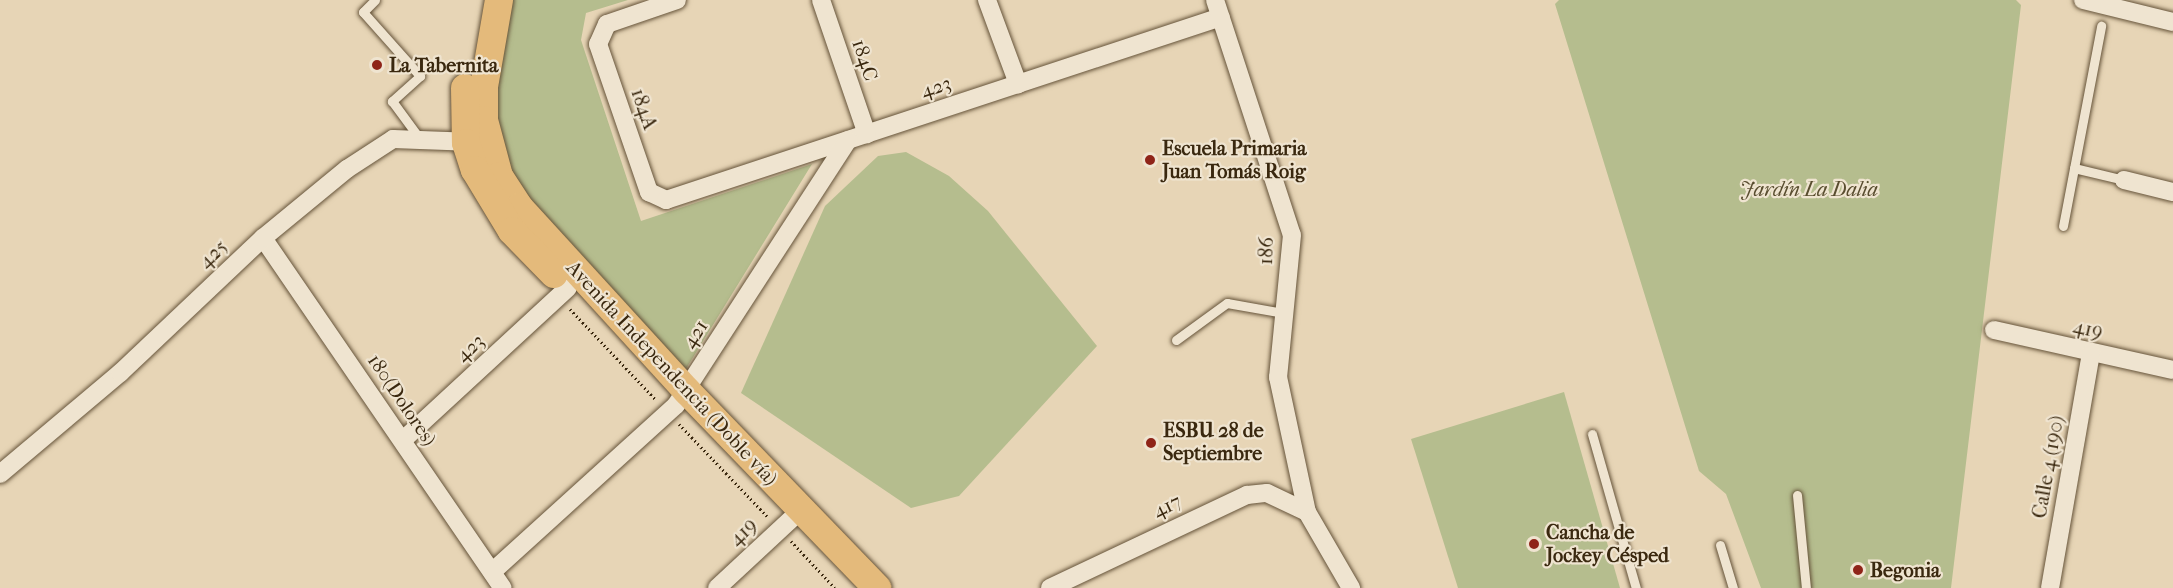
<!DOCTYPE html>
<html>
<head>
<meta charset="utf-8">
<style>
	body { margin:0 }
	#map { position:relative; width:2173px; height:588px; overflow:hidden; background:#e7d5b6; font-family:"IM FELL French Canon",serif }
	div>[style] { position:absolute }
	.green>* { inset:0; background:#b5bd8e }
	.path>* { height:3px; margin-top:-1.5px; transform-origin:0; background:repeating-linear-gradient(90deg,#3a280f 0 1.5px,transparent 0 4.5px) }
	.roads { filter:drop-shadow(0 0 2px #655339) drop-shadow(0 0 2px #655339) }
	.service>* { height:9px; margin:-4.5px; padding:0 4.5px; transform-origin:4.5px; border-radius:4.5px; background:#efe4d0 }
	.minor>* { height:18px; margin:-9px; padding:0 9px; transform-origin:9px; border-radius:9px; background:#efe4d0 }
	.primary>* { height:28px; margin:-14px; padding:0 14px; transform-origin:14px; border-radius:14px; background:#e4ba7b }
	.dots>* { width:16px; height:16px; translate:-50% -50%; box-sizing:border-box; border:3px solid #efe4d0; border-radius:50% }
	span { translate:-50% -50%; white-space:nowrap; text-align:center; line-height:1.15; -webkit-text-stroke:4.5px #efe4d0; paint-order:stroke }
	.street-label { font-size:20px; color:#3a280f }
	.poi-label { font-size:20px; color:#3a280f; font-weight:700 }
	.left { translate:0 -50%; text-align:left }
	.park-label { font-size:20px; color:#594d2f; font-style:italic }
</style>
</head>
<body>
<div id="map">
	<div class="green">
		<i style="clip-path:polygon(509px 0,628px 0,586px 13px,581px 40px,641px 221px,812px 164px,684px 372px,520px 195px,500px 156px,491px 94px)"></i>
		<i style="clip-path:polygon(1559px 0,2016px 0,2021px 5px,1951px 588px,1761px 588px,1726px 494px,1699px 471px,1555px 4px)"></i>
		<i style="clip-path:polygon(906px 152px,949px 176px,988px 211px,1097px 346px,959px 496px,911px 508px,741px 393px,825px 206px,878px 156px)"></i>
		<i style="clip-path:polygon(1564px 392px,1620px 588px,1458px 588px,1411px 439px)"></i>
	</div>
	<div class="path">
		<i style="left:570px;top:309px;width:125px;rotate:46.6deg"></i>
		<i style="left:679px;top:424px;width:129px;rotate:46.3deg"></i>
		<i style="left:791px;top:541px;width:64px;rotate:46.9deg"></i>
	</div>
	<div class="roads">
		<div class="service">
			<i style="left:375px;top:0;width:17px;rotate:135deg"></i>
			<i style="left:363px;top:12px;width:86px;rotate:48.3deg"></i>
			<i style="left:420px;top:76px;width:38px;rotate:138deg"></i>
			<i style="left:392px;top:101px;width:47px;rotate:53.6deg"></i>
			<i style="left:2074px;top:168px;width:51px;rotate:13.5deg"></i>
			<i style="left:2063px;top:226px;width:204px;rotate:-79.2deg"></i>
			<i style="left:1176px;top:340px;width:63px;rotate:-36deg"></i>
			<i style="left:1227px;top:303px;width:58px;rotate:10deg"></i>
			<i style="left:1592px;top:434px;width:160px;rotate:74.1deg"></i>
			<i style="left:1797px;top:495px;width:93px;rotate:84.5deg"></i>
			<i style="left:1720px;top:545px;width:45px;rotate:73.2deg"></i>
		</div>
		<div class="minor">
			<i style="left:677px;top:0;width:74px;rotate:161.1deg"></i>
			<i style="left:607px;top:24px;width:22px;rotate:114deg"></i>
			<i style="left:598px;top:44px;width:157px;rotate:71deg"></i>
			<i style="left:649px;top:192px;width:19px;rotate:25deg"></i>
			<i style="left:666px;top:200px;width:584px;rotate:-18.25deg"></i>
			<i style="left:821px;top:0;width:142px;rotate:71.1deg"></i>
			<i style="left:987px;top:0;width:90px;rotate:69.7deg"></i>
			<i style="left:1215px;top:0;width:247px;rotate:71.9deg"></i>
			<i style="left:1292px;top:235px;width:143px;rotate:95.6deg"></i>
			<i style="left:1278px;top:377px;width:138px;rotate:77.9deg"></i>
			<i style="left:1307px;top:512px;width:88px;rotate:59.9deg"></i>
			<i style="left:2083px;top:0;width:93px;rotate:13.7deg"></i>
			<i style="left:2124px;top:180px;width:50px;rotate:13.8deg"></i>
			<i style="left:263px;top:238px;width:424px;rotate:55.6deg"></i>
			<i style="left:1994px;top:330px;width:183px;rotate:12.6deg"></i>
			<i style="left:403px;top:440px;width:224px;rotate:-42.7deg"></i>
			<i style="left:0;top:474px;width:157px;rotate:-40.1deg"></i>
			<i style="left:120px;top:373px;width:197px;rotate:-43.4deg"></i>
			<i style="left:263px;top:238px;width:109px;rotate:-39.4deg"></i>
			<i style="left:347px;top:169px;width:55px;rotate:-33.1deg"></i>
			<i style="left:393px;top:139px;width:81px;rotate:2.1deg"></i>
			<i style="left:492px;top:572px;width:248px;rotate:-42.2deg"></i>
			<i style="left:676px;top:405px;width:316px;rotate:-57deg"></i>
			<i style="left:717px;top:588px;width:115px;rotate:-42.9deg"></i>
			<i style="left:1050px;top:588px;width:218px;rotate:-25.3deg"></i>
			<i style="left:1247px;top:495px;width:20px;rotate:-6deg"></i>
			<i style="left:1267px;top:493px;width:44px;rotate:25.4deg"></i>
			<i style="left:2050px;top:588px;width:239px;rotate:-80.1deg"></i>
		</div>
		<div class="primary">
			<i style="left:499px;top:0;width:88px;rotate:99.8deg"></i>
			<i style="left:484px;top:87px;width:33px;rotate:90deg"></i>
			<i style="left:484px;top:120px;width:58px;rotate:75deg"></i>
			<i style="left:499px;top:176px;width:37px;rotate:57deg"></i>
			<i style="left:519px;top:207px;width:249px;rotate:47.6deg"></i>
			<i style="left:687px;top:391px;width:274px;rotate:46deg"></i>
			<i style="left:465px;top:88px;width:55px;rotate:89deg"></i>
			<i style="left:466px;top:143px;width:28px;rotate:72deg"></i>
			<i style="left:475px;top:170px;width:71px;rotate:58.8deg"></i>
			<i style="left:512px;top:231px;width:60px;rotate:45.7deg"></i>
		</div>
	</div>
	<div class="dots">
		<i style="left:377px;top:65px;background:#8f2418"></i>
		<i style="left:1150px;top:160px;background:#8f2418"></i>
		<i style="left:1151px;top:443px;background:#8f2418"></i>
		<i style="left:1534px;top:544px;background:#8f2418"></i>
		<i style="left:1858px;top:570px;background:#8f2418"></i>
	</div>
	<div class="street-label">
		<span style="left:865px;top:60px;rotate:71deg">184C</span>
		<span style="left:936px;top:87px;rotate:-18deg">423</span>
		<span style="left:644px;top:109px;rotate:71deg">184A</span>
		<span style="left:1266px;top:251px;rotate:-88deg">186</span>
		<span style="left:213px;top:254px;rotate:-43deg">425</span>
		<span style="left:2088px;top:329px;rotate:13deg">419</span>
		<span style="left:695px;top:334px;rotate:-57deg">421</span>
		<span style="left:470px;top:348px;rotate:-43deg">423</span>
		<span style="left:672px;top:373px;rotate:47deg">Avenida Independencia (Doble vía)</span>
		<span style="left:402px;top:400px;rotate:56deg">180(Dolores)</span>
		<span style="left:2048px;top:467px;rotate:-80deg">Calle 4 (190)</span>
		<span style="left:1167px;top:506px;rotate:-26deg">417</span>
		<span style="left:743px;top:532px;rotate:-43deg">419</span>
	</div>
	<div class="poi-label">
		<span class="left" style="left:389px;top:65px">La Tabernita</span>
		<span class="left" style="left:1162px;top:160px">Escuela Primaria<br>Juan Tomás Roig</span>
		<span class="left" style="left:1163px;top:442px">ESBU 28 de<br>Septiembre</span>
		<span class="left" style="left:1546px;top:544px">Cancha de<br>Jockey Césped</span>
		<span class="left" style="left:1870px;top:570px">Begonia</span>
	</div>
	<div class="park-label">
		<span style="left:1809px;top:189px">Jardín La Dalia</span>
	</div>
</div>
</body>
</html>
